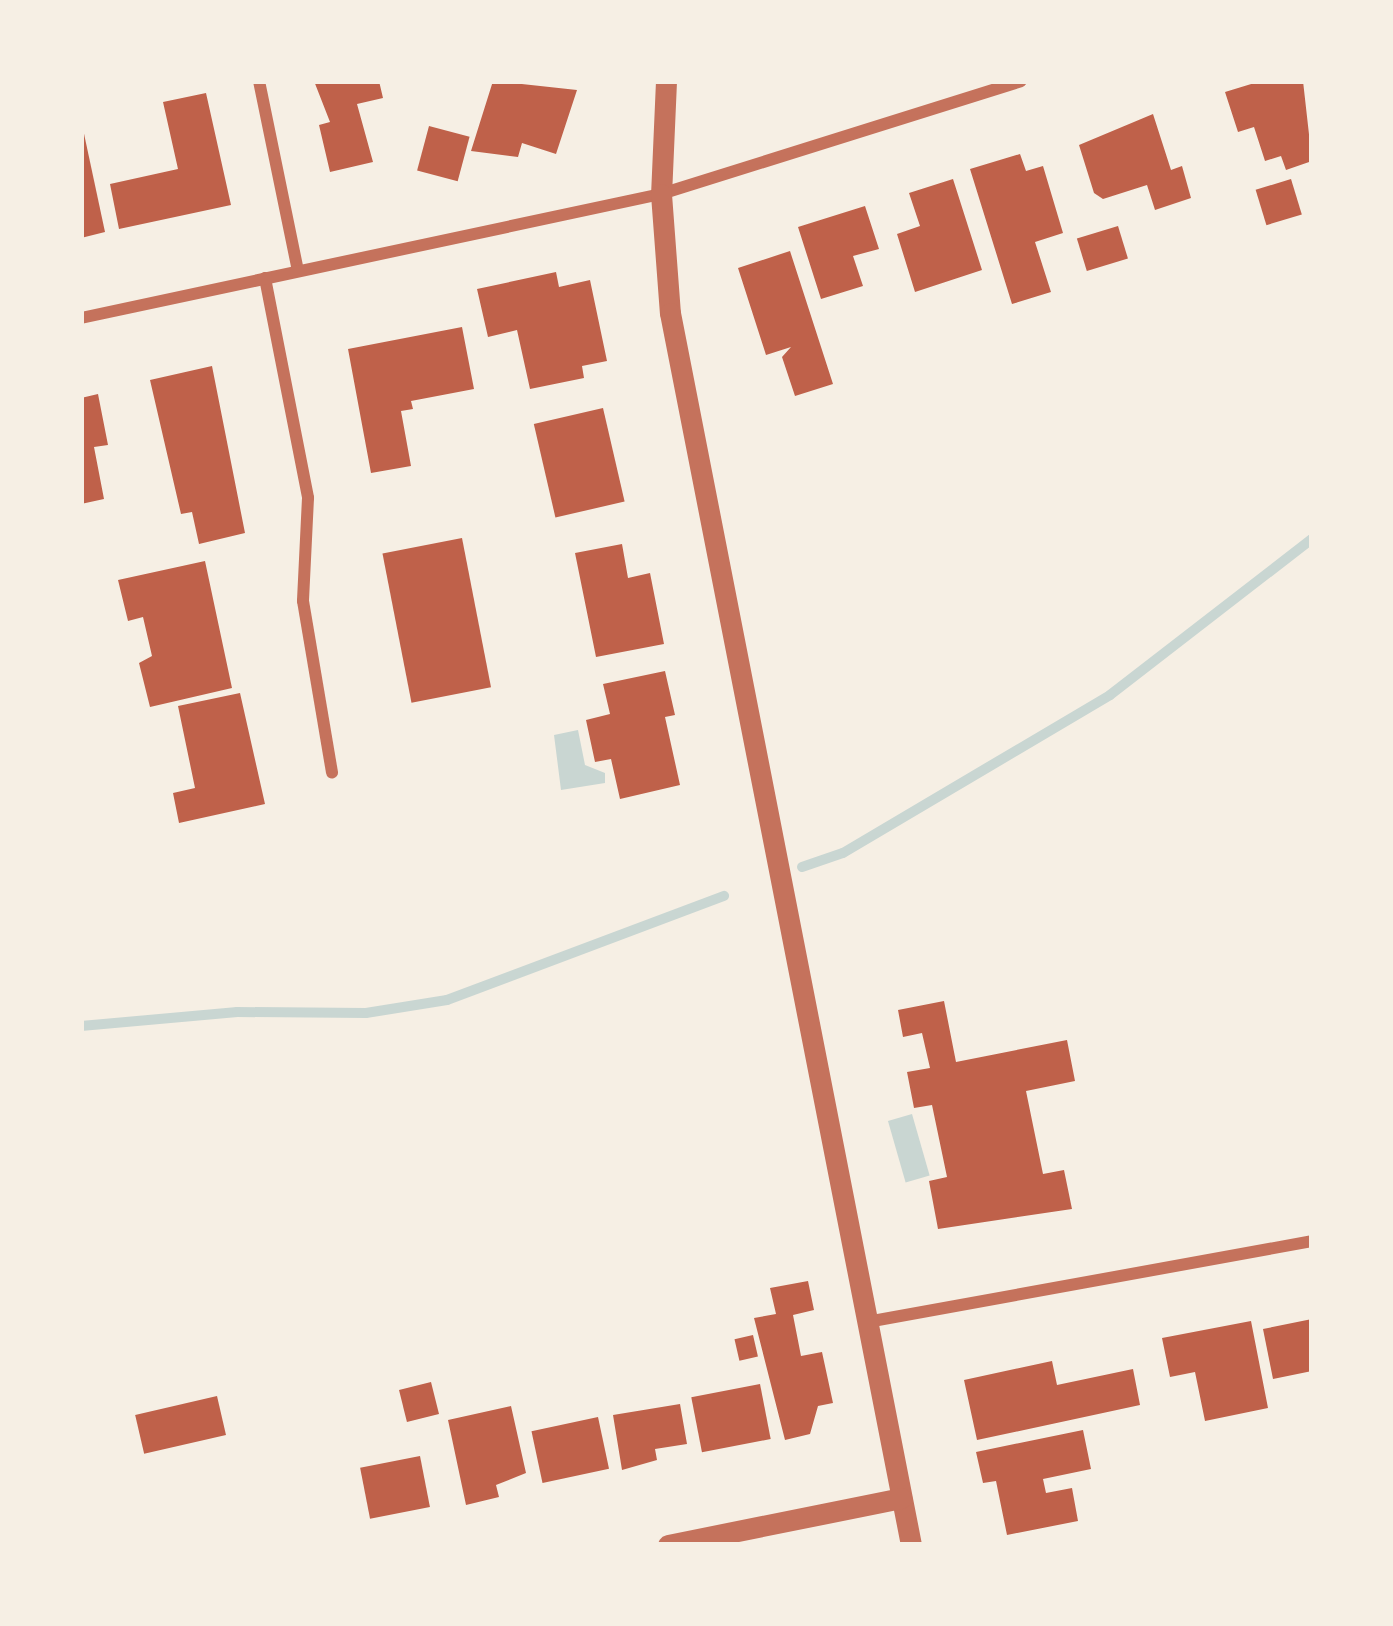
<!DOCTYPE html>
<html>
<head>
<meta charset="utf-8">
<style>
	body { margin:0 }
	#map { position:relative; width:1393px; height:1626px; overflow:hidden; background:#f6efe4; font-family:"Source Sans 3",sans-serif }
	div>[style] { position:absolute }
	.water>* { inset:0; background:#c9d6d2; transform-origin:0 0 }
	.stream>* { height:10px; margin:-5px; padding:0 5px; transform-origin:5px; border-radius:5px; background:#c9d6d2 }
	.building>* { inset:0; background:#bf614a; transform-origin:0 0 }
	.minor>* { height:12px; margin:-6px; padding:0 6px; transform-origin:6px; border-radius:6px; background:#c5725c }
	.tertiary>* { height:21px; margin:-10.5px; padding:0 10.5px; transform-origin:10.5px; border-radius:10.5px; background:#c5725c }
	span { translate:-50% -50%; white-space:nowrap; text-align:center; line-height:1.15; -webkit-text-stroke:12px #f6efe4; paint-order:stroke }
	.frame { position:absolute; inset:0; border:84px solid #f6efe4; pointer-events:none }
</style>
</head>
<body>
<div id="map">
	<div class="water">
		<i style="clip-path:polygon(578px 730px,585px 765px,605px 773px,605px 783px,561px 790px,554px 735px)"></i>
		<i style="left:912px;top:1114px;width:64px;height:25px;rotate:74deg"></i>
	</div>
	<div class="stream">
		<i style="left:802px;top:867px;width:43px;rotate:-18.9deg"></i>
		<i style="left:843px;top:853px;width:310px;rotate:-30.6deg"></i>
		<i style="left:1110px;top:695px;width:255px;rotate:-37.7deg"></i>
		<i style="left:81px;top:1026px;width:157px;rotate:-5.1deg"></i>
		<i style="left:237px;top:1012px;width:129px;rotate:0.4deg"></i>
		<i style="left:366px;top:1013px;width:82px;rotate:-9.1deg"></i>
		<i style="left:447px;top:1000px;width:296px;rotate:-20.6deg"></i>
	</div>
	<div class="building">
		<i style="clip-path:polygon(314px 81px,379px 81px,383px 98px,357px 104px,373px 162px,330px 172px,319px 125px,330px 122px)"></i>
		<i style="clip-path:polygon(493px 81px,577px 90px,556px 154px,522px 143px,518px 157px,471px 151px)"></i>
		<i style="clip-path:polygon(1261px 81px,1303px 81px,1312px 161px,1286px 170px,1281px 156px,1265px 161px,1254px 127px,1238px 132px,1225px 92px)"></i>
		<i style="clip-path:polygon(206px 93px,231px 205px,119px 229px,110px 184px,178px 169px,163px 102px)"></i>
		<i style="clip-path:polygon(1153px 114px,1171px 170px,1182px 166px,1191px 198px,1155px 210px,1147px 185px,1103px 199px,1094px 193px,1079px 145px)"></i>
		<i style="left:429px;top:126px;width:42px;height:46px;rotate:15deg"></i>
		<i style="clip-path:polygon(83px 129px,105px 232px,81px 238px,81px 130px)"></i>
		<i style="clip-path:polygon(1020px 154px,1026px 171px,1043px 166px,1063px 233px,1035px 242px,1051px 292px,1012px 304px,970px 169px)"></i>
		<i style="clip-path:polygon(953px 179px,982px 270px,915px 292px,897px 234px,920px 226px,909px 193px)"></i>
		<i style="left:1291px;top:179px;width:37px;height:37px;rotate:73deg"></i>
		<i style="clip-path:polygon(865px 206px,879px 249px,853px 256px,863px 286px,821px 299px,798px 227px)"></i>
		<i style="left:1118px;top:226px;width:34px;height:43px;rotate:73deg"></i>
		<i style="clip-path:polygon(790px 251px,833px 384px,795px 396px,782px 357px,791px 347px,766px 355px,738px 268px)"></i>
		<i style="clip-path:polygon(556px 272px,559px 287px,590px 280px,607px 361px,582px 366px,584px 378px,530px 389px,517px 330px,488px 337px,477px 289px)"></i>
		<i style="clip-path:polygon(462px 327px,474px 389px,411px 401px,413px 409px,401px 411px,411px 466px,371px 473px,348px 349px)"></i>
		<i style="clip-path:polygon(212px 366px,245px 533px,199px 544px,192px 512px,181px 514px,150px 380px)"></i>
		<i style="clip-path:polygon(98px 394px,108px 445px,94px 447px,104px 499px,81px 504px,81px 398px)"></i>
		<i style="left:603px;top:408px;width:96px;height:71px;rotate:77deg"></i>
		<i style="left:462px;top:538px;width:152px;height:81px;rotate:79deg"></i>
		<i style="clip-path:polygon(622px 544px,628px 578px,650px 573px,664px 644px,596px 657px,575px 553px)"></i>
		<i style="clip-path:polygon(205px 561px,232px 688px,150px 707px,139px 663px,152px 656px,143px 617px,128px 621px,118px 580px)"></i>
		<i style="clip-path:polygon(665px 671px,675px 715px,665px 717px,680px 785px,620px 799px,611px 759px,595px 762px,586px 720px,610px 714px,603px 684px)"></i>
		<i style="clip-path:polygon(240px 693px,265px 804px,179px 823px,173px 793px,195px 788px,178px 706px)"></i>
		<i style="clip-path:polygon(944px 1001px,956px 1062px,1067px 1040px,1075px 1081px,1026px 1091px,1043px 1174px,1064px 1170px,1072px 1209px,938px 1229px,929px 1181px,947px 1177px,932px 1105px,914px 1108px,907px 1072px,930px 1068px,922px 1033px,903px 1037px,898px 1010px)"></i>
		<i style="clip-path:polygon(808px 1281px,814px 1310px,793px 1315px,801px 1356px,822px 1352px,833px 1403px,818px 1406px,810px 1434px,785px 1440px,754px 1318px,776px 1314px,770px 1288px)"></i>
		<i style="clip-path:polygon(1312px 1319px,1312px 1371px,1273px 1379px,1263px 1329px)"></i>
		<i style="clip-path:polygon(1251px 1321px,1268px 1408px,1205px 1421px,1195px 1372px,1170px 1377px,1162px 1338px)"></i>
		<i style="left:753px;top:1335px;width:22px;height:19px;rotate:77deg"></i>
		<i style="clip-path:polygon(1052px 1361px,1057px 1385px,1133px 1369px,1140px 1405px,977px 1440px,964px 1380px)"></i>
		<i style="left:431px;top:1382px;width:33px;height:33px;rotate:76deg"></i>
		<i style="left:760px;top:1384px;width:56px;height:70px;rotate:79deg"></i>
		<i style="left:217px;top:1396px;width:40px;height:84px;rotate:77deg"></i>
		<i style="clip-path:polygon(680px 1404px,687px 1444px,655px 1449px,657px 1460px,622px 1470px,613px 1415px)"></i>
		<i style="clip-path:polygon(511px 1406px,526px 1473px,496px 1485px,499px 1497px,466px 1505px,448px 1420px)"></i>
		<i style="left:598px;top:1417px;width:53px;height:68px;rotate:78deg"></i>
		<i style="clip-path:polygon(1083px 1430px,1091px 1469px,1043px 1479px,1046px 1493px,1072px 1488px,1078px 1521px,1007px 1535px,996px 1481px,983px 1483px,976px 1452px)"></i>
		<i style="left:420px;top:1456px;width:52px;height:61px;rotate:79deg"></i>
	</div>
	<div class="minor">
		<i style="left:259px;top:81px;width:194px;rotate:78.4deg"></i>
		<i style="left:265px;top:278px;width:224px;rotate:78.9deg"></i>
		<i style="left:308px;top:498px;width:103px;rotate:92.8deg"></i>
		<i style="left:303px;top:601px;width:174px;rotate:80.4deg"></i>
		<i style="left:81px;top:318px;width:593px;rotate:-12.07deg"></i>
		<i style="left:661px;top:194px;width:377px;rotate:-17.4deg"></i>
		<i style="left:867px;top:1322px;width:452px;rotate:-10.3deg"></i>
	</div>
	<div class="tertiary">
		<i style="left:666px;top:81px;width:113px;rotate:92.5deg"></i>
		<i style="left:661px;top:194px;width:119px;rotate:85.7deg"></i>
		<i style="left:670px;top:313px;width:1255px;rotate:78.93deg"></i>
		<i style="left:668px;top:1545px;width:238px;rotate:-11.4deg"></i>
	</div>
	<div class="frame"></div>
</div>
</body>
</html>
